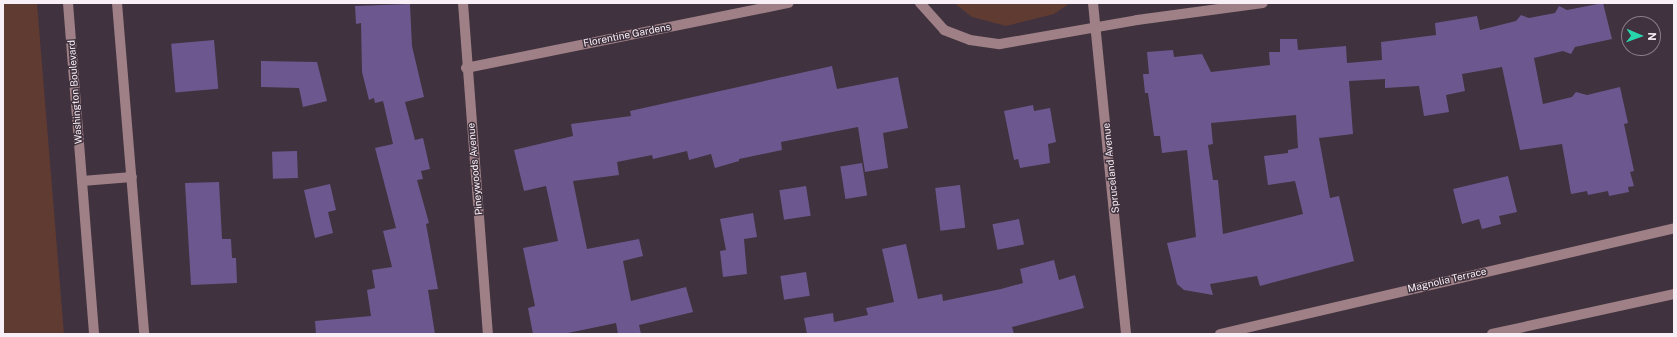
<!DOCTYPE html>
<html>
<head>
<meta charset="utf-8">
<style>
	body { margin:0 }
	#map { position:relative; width:1677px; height:337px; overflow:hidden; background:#40323e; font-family:"Public Sans",sans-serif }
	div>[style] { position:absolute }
	.green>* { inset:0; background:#5f3b32 }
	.building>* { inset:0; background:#6c588e; transform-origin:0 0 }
	.minor>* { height:10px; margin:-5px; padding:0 5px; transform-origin:5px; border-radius:5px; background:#9e8086 }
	span { translate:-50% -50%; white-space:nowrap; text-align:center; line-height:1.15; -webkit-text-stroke:3px #40323e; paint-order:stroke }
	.street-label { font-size:10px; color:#f9f0f7 }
	.frame { position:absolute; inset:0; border:4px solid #f9f0f7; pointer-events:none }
	.north { position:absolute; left:1621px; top:16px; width:40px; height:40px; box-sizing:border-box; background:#40323e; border:1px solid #8a7e88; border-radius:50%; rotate:92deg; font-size:11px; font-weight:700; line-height:16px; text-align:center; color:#f9f0f7 }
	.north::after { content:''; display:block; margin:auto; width:14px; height:18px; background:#28d5ad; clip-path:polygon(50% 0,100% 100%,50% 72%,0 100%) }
</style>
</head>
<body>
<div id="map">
	<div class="green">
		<i style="clip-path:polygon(3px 3px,37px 3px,64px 334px,3px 334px)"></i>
		<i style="clip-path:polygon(954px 3px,1070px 3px,1054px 14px,1006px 26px,972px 17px)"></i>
	</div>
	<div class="building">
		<i style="clip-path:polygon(evenodd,1603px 3px,1612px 39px,1575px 47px,1571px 54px,1563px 51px,1534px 58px,1543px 104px,1572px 97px,1576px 92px,1587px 95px,1620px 87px,1628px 123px,1624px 124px,1634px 171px,1630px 172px,1634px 186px,1628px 187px,1629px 192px,1609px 196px,1608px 191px,1588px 195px,1587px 191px,1571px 194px,1562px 144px,1520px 150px,1502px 67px,1462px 74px,1465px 91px,1446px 95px,1449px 112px,1424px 116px,1419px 86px,1385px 88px,1385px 79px,1349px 81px,1353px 134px,1319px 138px,1330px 198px,1339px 196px,1354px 261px,1260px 286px,1257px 276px,1210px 284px,1213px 295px,1184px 290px,1177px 284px,1167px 243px,1196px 237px,1187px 150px,1162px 153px,1160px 136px,1154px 136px,1148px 93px,1145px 93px,1143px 74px,1149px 74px,1147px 52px,1173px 50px,1174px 57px,1202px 54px,1211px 72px,1270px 65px,1269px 52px,1280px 52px,1280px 39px,1297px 39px,1298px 50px,1346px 46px,1347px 63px,1382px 60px,1381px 42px,1436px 35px,1435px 23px,1477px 16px,1480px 30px,1516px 21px,1521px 15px,1529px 18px,1555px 13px,1559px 6px,1567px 10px,1603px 3px,1296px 115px,1298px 148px,1288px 150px,1288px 153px,1264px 156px,1268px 185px,1295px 181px,1303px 214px,1223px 234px,1218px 180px,1213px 180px,1208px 145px,1213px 144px,1211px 123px,1296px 115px)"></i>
		<i style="clip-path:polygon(410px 4px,412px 46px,424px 97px,405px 102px,415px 140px,423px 138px,430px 169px,421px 171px,423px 179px,417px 180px,429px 223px,426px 224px,438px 289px,428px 290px,435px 334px,316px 334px,315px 321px,371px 316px,367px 290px,375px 288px,372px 270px,392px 267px,383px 231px,396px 228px,375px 148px,393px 144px,383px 101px,375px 103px,374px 98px,369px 100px,362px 72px,361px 23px,356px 24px,355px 6px)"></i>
		<i style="left:214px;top:40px;width:49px;height:43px;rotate:85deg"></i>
		<i style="clip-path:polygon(261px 61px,317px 62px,327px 101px,303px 107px,299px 88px,261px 87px)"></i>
		<i style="clip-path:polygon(832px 66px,837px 89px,898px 77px,908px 128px,883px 133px,888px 168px,865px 172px,858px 127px,781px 142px,782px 150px,739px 159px,739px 161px,715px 168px,711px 154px,689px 160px,687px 151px,653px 159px,652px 155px,617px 162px,619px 175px,573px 181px,587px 249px,639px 239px,643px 256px,623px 261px,631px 301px,686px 287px,693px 312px,639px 325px,641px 334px,618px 334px,616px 323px,563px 334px,533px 334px,528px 308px,535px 306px,523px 248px,558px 241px,546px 186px,524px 191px,514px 150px,573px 136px,571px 124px,631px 116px,630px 111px)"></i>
		<i style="clip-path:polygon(1033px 105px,1034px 111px,1050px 108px,1056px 142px,1048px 144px,1050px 163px,1020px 168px,1018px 159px,1014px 160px,1004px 111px)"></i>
		<i style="left:297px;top:151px;width:27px;height:25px;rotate:88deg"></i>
		<i style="left:862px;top:163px;width:33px;height:22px;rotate:81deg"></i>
		<i style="clip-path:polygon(1508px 176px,1517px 212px,1499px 216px,1501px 224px,1482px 229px,1479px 219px,1462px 224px,1453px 189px)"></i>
		<i style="clip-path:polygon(219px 182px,222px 239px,231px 239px,232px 258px,236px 258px,237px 283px,191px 285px,185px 183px)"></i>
		<i style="clip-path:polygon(330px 184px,336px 210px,328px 212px,333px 233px,315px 238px,304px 190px)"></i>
		<i style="left:960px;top:185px;width:43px;height:25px;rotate:83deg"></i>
		<i style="left:806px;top:186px;width:30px;height:27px;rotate:81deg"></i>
		<i style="clip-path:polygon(753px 213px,757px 237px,744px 239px,747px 274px,723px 277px,720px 251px,726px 250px,720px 219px)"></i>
		<i style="left:1019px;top:219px;width:26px;height:27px;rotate:79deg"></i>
		<i style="clip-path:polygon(906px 244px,918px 299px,942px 294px,943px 301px,1001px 289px,1023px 283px,1020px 269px,1054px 260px,1059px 280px,1075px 275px,1084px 308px,1012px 327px,1014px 334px,807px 334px,804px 318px,833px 313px,834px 322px,868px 315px,866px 308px,894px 302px,882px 249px)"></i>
		<i style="left:806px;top:272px;width:24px;height:26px;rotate:81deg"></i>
	</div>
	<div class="minor">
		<i style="left:68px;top:3px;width:332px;rotate:85.5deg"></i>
		<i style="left:117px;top:3px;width:332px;rotate:85.3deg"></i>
		<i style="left:463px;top:3px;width:332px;rotate:85.7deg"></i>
		<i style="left:920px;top:3px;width:36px;rotate:48deg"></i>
		<i style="left:944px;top:30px;width:28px;rotate:21deg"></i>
		<i style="left:970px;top:40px;width:30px;rotate:8deg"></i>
		<i style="left:1000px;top:44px;width:139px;rotate:-9.9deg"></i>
		<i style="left:1137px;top:20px;width:127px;rotate:-7.7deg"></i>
		<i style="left:1093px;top:3px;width:333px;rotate:84.3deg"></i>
		<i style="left:466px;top:68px;width:329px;rotate:-11.4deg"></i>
		<i style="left:82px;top:181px;width:50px;rotate:-4.6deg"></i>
		<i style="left:1220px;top:334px;width:466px;rotate:-13.1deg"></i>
		<i style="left:1492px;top:334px;width:186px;rotate:-12.4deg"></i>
	</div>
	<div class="street-label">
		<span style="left:627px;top:35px;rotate:-11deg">Florentine Gardens</span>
		<span style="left:75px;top:92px;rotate:-94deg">Washington Boulevard</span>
		<span style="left:1111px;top:168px;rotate:-96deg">Spruceland Avenue</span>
		<span style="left:475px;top:169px;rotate:-95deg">Pineywoods Avenue</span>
		<span style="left:1447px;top:280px;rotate:-13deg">Magnolia Terrace</span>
	</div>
	<div class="frame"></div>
	<div class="north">N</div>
</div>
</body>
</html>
